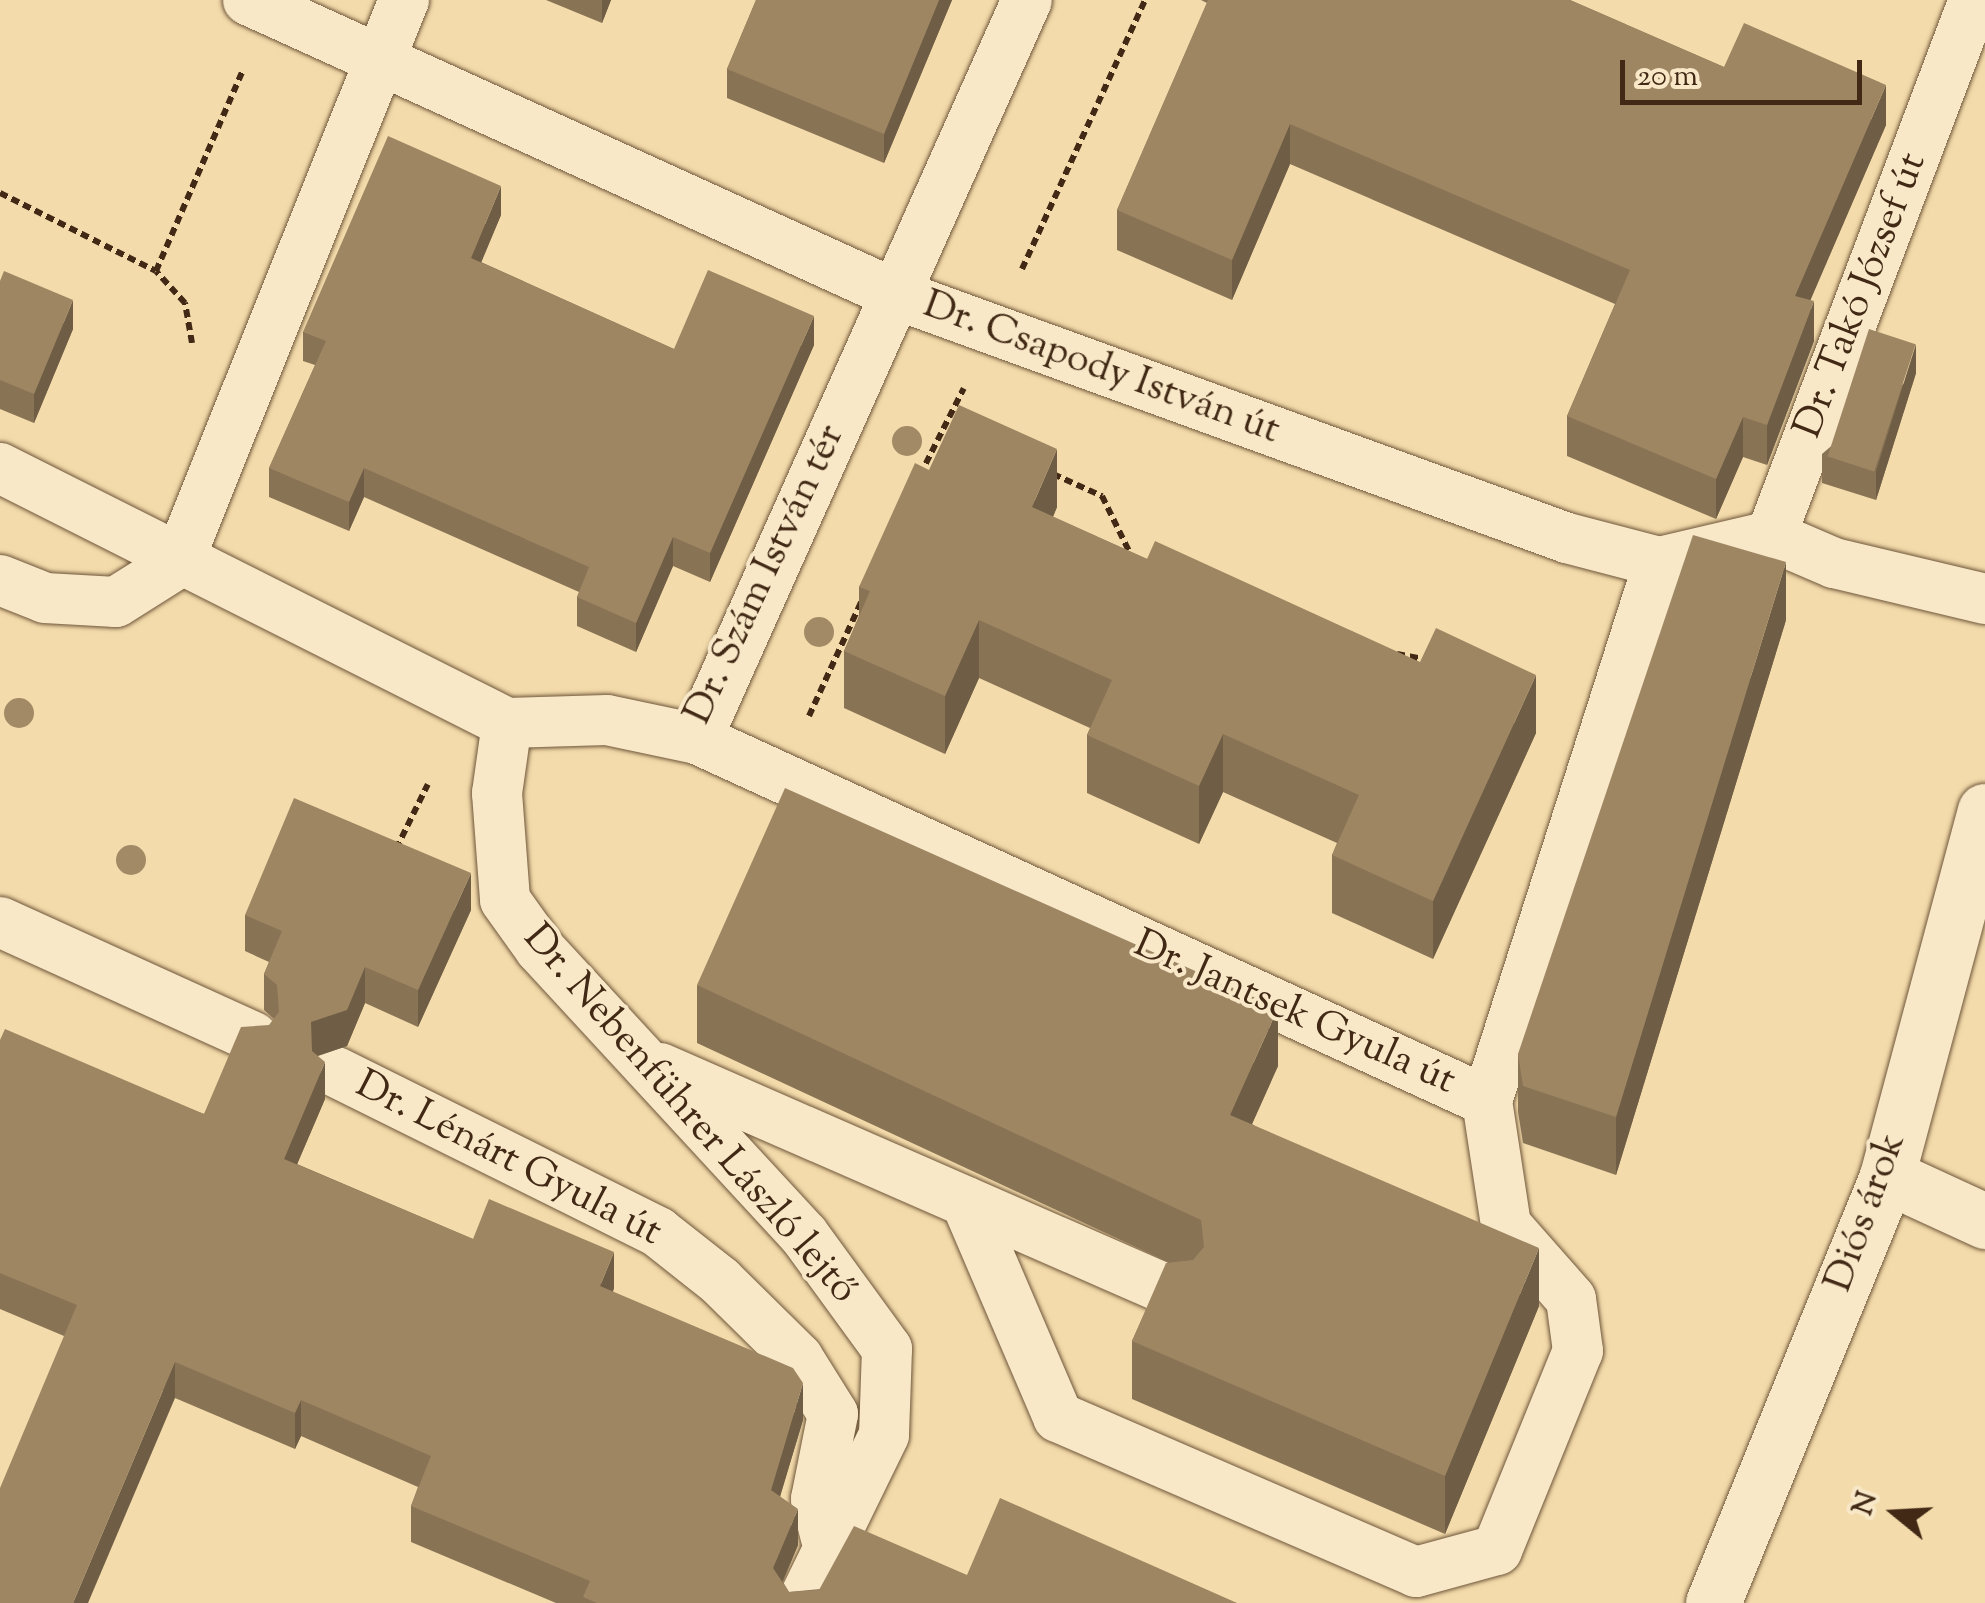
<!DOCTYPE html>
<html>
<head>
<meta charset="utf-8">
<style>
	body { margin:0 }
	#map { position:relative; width:1985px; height:1603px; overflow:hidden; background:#f4dbab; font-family:"Sorts Mill Goudy",serif }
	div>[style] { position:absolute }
	.path>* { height:6px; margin-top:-3px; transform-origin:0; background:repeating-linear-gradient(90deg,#412915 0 8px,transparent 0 13px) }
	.roads { filter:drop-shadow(0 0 2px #6e563a) drop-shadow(0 0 2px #6e563a) }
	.lane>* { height:50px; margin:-25px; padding:0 25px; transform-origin:25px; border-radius:25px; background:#f8e8c8 }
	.street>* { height:55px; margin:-27.5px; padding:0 27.5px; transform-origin:27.5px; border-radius:27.5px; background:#f8e8c8 }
	.secondary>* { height:55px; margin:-27.5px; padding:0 27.5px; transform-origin:27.5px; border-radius:27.5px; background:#f8e8c8 }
	.trees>* { width:30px; height:30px; margin:-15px; border-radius:50%; background:#a28a66 }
	.wall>* { inset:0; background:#887355 }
	.shaded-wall>* { inset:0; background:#6f5e45 }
	.building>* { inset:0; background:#9e8663; transform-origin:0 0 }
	span { translate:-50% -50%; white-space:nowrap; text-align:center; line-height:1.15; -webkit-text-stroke:8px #f8e8c8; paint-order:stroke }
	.street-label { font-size:40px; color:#412915 }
	.north { position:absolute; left:1845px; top:1463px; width:100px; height:100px; -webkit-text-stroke:8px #f8e8c8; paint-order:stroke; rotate:288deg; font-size:28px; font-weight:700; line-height:40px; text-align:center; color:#412915 }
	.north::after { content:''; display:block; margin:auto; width:35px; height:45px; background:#412915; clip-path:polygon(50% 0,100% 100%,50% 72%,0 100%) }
	.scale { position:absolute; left:1620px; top:60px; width:242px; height:45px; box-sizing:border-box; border:5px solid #412915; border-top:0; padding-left:12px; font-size:30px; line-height:35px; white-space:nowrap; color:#412915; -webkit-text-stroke:8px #f8e8c8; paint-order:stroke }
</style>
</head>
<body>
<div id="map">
	<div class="path">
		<i style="left:0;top:193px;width:174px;rotate:26.6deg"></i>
		<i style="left:1022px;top:269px;width:296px;rotate:-65.4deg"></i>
		<i style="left:192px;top:343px;width:41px;rotate:-99.9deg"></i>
		<i style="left:185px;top:303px;width:43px;rotate:-132.2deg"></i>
		<i style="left:156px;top:271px;width:219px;rotate:-66.6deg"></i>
		<i style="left:1053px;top:474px;width:54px;rotate:24.2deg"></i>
		<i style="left:1102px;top:496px;width:61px;rotate:63.9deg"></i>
		<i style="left:920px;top:475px;width:97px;rotate:-63.2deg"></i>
		<i style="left:1397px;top:654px;width:33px;rotate:11deg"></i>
		<i style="left:809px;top:716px;width:128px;rotate:-65.4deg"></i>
		<i style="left:396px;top:849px;width:72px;rotate:-63.8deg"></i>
	</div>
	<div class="roads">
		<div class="lane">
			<i style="left:248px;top:0;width:711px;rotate:24.44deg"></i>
			<i style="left:895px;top:294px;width:715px;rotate:19.96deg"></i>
			<i style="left:1567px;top:538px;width:95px;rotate:14.6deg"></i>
			<i style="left:1659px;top:562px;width:115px;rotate:-13.1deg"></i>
			<i style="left:1771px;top:536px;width:69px;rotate:23.2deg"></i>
			<i style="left:1834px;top:563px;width:155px;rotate:13.4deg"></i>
			<i style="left:0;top:468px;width:568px;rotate:26.7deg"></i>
			<i style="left:507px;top:723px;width:100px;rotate:-1.7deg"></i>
			<i style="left:607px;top:720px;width:92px;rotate:11.9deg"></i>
			<i style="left:697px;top:739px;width:869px;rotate:24.62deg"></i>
			<i style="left:1771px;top:536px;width:573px;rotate:-69.26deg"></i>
			<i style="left:0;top:580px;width:48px;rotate:21.8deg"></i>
			<i style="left:45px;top:598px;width:71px;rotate:3.2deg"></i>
			<i style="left:116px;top:602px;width:73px;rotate:-32.2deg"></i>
			<i style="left:178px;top:563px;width:607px;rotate:-68.13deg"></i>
			<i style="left:507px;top:723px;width:71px;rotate:98.1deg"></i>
			<i style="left:497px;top:793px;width:107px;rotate:85.7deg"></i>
			<i style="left:505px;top:900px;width:60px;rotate:54.5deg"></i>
			<i style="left:540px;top:949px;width:389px;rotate:47.3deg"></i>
			<i style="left:804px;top:1235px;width:141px;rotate:53.9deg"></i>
			<i style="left:887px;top:1349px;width:86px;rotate:92deg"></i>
			<i style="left:884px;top:1435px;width:187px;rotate:116deg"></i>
			<i style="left:697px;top:739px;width:809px;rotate:-65.94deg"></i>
			<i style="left:0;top:922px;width:278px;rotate:24.4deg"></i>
			<i style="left:660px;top:1068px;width:564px;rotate:23.61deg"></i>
			<i style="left:336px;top:1072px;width:360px;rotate:26.4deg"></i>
			<i style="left:658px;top:1232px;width:79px;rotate:38.3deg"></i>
			<i style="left:720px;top:1281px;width:110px;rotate:44.6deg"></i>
			<i style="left:798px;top:1358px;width:66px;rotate:58deg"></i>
			<i style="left:833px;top:1414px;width:87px;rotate:101.3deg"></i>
			<i style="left:816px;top:1499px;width:44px;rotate:75.7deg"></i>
			<i style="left:966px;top:1202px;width:234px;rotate:66.8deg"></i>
			<i style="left:1058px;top:1417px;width:390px;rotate:23.4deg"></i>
			<i style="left:1416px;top:1572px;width:84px;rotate:-15.2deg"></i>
			<i style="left:1497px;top:1550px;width:215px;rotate:-67.9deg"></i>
			<i style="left:1578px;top:1351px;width:52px;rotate:-97.7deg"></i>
			<i style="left:1571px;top:1299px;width:98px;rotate:-131.3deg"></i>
			<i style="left:1506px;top:1225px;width:125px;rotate:-98.7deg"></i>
			<i style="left:1487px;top:1101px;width:566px;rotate:-72.3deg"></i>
		</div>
		<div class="street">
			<i style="left:1887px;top:1176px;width:108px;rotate:24.7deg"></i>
		</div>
		<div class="secondary">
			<i style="left:1713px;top:1603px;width:461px;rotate:-67.8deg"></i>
			<i style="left:1887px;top:1176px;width:378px;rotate:-75deg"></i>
		</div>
	</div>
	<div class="trees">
		<i style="left:907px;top:441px"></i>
		<i style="left:819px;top:632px"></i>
		<i style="left:19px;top:713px"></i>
		<i style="left:131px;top:860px"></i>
	</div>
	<div class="wall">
		<i style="clip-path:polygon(546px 0,611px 0,602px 23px)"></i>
		<i style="clip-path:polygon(756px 0,952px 0,884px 163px,727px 98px,727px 69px)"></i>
		<i style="clip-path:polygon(1201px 0,1570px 0,1724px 67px,1886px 125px,1810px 300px,1814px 341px,1767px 465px,1743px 457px,1716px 519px,1567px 456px,1567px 416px,1615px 304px,1290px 164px,1232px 300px,1117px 250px,1117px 210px,1207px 3px)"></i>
		<i style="clip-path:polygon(501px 215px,481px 262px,674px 349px,814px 345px,710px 582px,673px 566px,636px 652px,577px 626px,577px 597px,579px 592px,364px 497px,349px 531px,269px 497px,269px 468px,315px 365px,303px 361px,303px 332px)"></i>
		<i style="clip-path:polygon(0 281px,73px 329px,34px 423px,0 409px)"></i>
		<i style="clip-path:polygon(1916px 373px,1876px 500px,1822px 483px,1822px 454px)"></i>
		<i style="clip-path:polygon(929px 470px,1057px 507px,1053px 517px,1536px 733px,1433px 959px,1332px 913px,1332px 855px,1337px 843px,1223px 792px,1199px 844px,1087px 793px,1087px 735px,1090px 728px,979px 678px,945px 754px,844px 708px,844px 651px,859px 616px,859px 587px)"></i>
		<i style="clip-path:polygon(1786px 620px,1616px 1175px,1523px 1143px,1518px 1112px,1518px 1054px)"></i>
		<i style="clip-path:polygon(471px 910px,418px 1027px,365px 1003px,347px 1046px,318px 1056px,325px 1099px,297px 1164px,473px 1239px,614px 1288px,613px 1292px,803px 1420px,780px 1496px,798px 1545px,783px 1582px,789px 1592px,967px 1575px,1237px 1603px,556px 1603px,411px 1542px,411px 1506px,418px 1487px,301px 1436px,295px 1449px,175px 1398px,64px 1336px,0 1309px,0 1040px,204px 1114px,274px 1019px,264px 1010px,264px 974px,269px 962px,245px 951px,245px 915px)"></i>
		<i style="clip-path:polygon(697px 985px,1278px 1066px,1252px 1124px,1539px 1306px,1445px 1534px,1132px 1399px,1132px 1341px,1168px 1262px,697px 1043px)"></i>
	</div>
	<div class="shaded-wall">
		<i style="clip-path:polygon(602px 0,611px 0,602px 23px)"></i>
		<i style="clip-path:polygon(939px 0,952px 0,884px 163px,884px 134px)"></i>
		<i style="clip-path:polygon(1886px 85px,1886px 125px,1795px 336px,1795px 296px)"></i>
		<i style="clip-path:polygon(1290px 124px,1290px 164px,1232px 300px,1232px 260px)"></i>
		<i style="clip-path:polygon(501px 186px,501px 215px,471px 287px,471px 258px)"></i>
		<i style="clip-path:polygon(73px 300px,73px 329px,34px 423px,34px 394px)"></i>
		<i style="clip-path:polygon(1814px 301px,1814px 341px,1767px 465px,1767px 425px)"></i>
		<i style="clip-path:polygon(814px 316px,814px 345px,710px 582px,710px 553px)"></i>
		<i style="clip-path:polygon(1916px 344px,1916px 373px,1876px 500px,1876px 471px)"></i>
		<i style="clip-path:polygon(1743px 417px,1743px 457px,1716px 519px,1716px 479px)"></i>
		<i style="clip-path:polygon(1057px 449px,1057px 507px,1032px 565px,1032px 507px)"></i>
		<i style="clip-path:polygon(364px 468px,364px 497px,349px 531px,349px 502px)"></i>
		<i style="clip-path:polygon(673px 537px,673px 566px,636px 652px,636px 623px)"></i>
		<i style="clip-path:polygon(1786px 562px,1786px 620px,1616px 1175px,1616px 1117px)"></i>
		<i style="clip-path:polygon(979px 620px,979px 678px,945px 754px,945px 696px)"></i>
		<i style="clip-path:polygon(1536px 675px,1536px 733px,1433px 959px,1433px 901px)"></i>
		<i style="clip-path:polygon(1223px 734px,1223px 792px,1199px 844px,1199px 786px)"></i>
		<i style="clip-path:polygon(471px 873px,471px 910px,418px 1027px,418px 990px)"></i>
		<i style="clip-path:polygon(365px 967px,365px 1003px,347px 1046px,311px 1058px,311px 1022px)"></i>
		<i style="clip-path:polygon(1278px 1008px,1278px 1066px,1230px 1173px,1230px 1115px)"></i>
		<i style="clip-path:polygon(325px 1062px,325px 1099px,284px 1195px,284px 1159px)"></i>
		<i style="clip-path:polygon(1539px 1248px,1539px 1306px,1445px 1534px,1445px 1476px)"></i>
		<i style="clip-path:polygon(614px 1252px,614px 1288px,600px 1323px,600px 1286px)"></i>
		<i style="clip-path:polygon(175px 1362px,175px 1398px,88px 1603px,73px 1603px)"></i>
		<i style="clip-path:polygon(803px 1383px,803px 1420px,771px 1527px,771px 1490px)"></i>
		<i style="clip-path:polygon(301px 1400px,301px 1436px,295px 1449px,295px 1413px)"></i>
		<i style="clip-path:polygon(798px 1509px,798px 1545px,773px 1603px,773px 1568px)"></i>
	</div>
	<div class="building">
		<i style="clip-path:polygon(756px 0,939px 0,884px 134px,727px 69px)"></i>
		<i style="clip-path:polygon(1208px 0,1570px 0,1724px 67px,1744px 23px,1886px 85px,1795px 296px,1814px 301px,1767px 425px,1743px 417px,1716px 479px,1567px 416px,1630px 270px,1290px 124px,1232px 260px,1117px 210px)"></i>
		<i style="clip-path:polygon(388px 136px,501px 186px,471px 258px,674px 349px,708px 270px,814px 316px,710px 553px,673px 537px,636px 623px,577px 597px,589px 567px,364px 468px,349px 502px,269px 468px,326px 341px,303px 332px)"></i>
		<i style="clip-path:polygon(4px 271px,73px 300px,34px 394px,0 380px,0 281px)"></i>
		<i style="left:1869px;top:329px;width:49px;height:134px;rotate:18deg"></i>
		<i style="clip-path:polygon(959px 405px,1057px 449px,1032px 507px,1147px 559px,1155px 541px,1420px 662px,1436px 628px,1536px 675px,1433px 901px,1332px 855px,1359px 795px,1223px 734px,1199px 786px,1087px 735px,1112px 680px,979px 620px,945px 696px,844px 651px,870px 591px,859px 587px,915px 463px,929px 470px)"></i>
		<i style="clip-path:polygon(1693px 535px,1786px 562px,1616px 1117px,1523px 1086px,1518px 1054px)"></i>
		<i style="clip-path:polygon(785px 788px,1278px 1008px,1230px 1115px,1539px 1248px,1445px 1476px,1132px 1341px,1166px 1263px,1193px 1260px,1204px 1247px,1201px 1220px,697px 985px)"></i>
		<i style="clip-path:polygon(294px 798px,471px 873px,418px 990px,365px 967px,347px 1010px,311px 1022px,312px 1051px,325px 1062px,284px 1159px,473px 1239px,489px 1199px,614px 1252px,600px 1286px,793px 1368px,803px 1383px,771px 1490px,798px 1509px,773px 1568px,789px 1592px,819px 1590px,854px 1526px,967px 1575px,1000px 1498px,1237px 1603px,597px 1603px,583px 1597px,590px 1581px,411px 1506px,431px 1456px,301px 1400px,295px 1413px,175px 1362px,73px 1603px,0 1603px,0 1488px,77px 1305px,0 1273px,0 1040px,5px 1029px,204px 1114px,241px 1027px,269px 1025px,279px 1012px,277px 985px,264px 974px,282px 931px,245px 915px)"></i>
	</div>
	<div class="street-label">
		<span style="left:1862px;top:296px;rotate:-69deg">Dr. Takó József út</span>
		<span style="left:1101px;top:369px;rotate:20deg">Dr. Csapody István út</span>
		<span style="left:766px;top:575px;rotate:-65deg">Dr. Szám István tér</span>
		<span style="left:1294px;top:1014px;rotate:24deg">Dr. Jantsek Gyula út</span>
		<span style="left:689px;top:1115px;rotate:49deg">Dr. Nebenführer László lejtő</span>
		<span style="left:508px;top:1160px;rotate:27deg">Dr. Lénárt Gyula út</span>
		<span style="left:1867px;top:1213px;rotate:-70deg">Diós árok</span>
	</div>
	<div class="north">N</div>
	<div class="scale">20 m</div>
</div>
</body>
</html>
